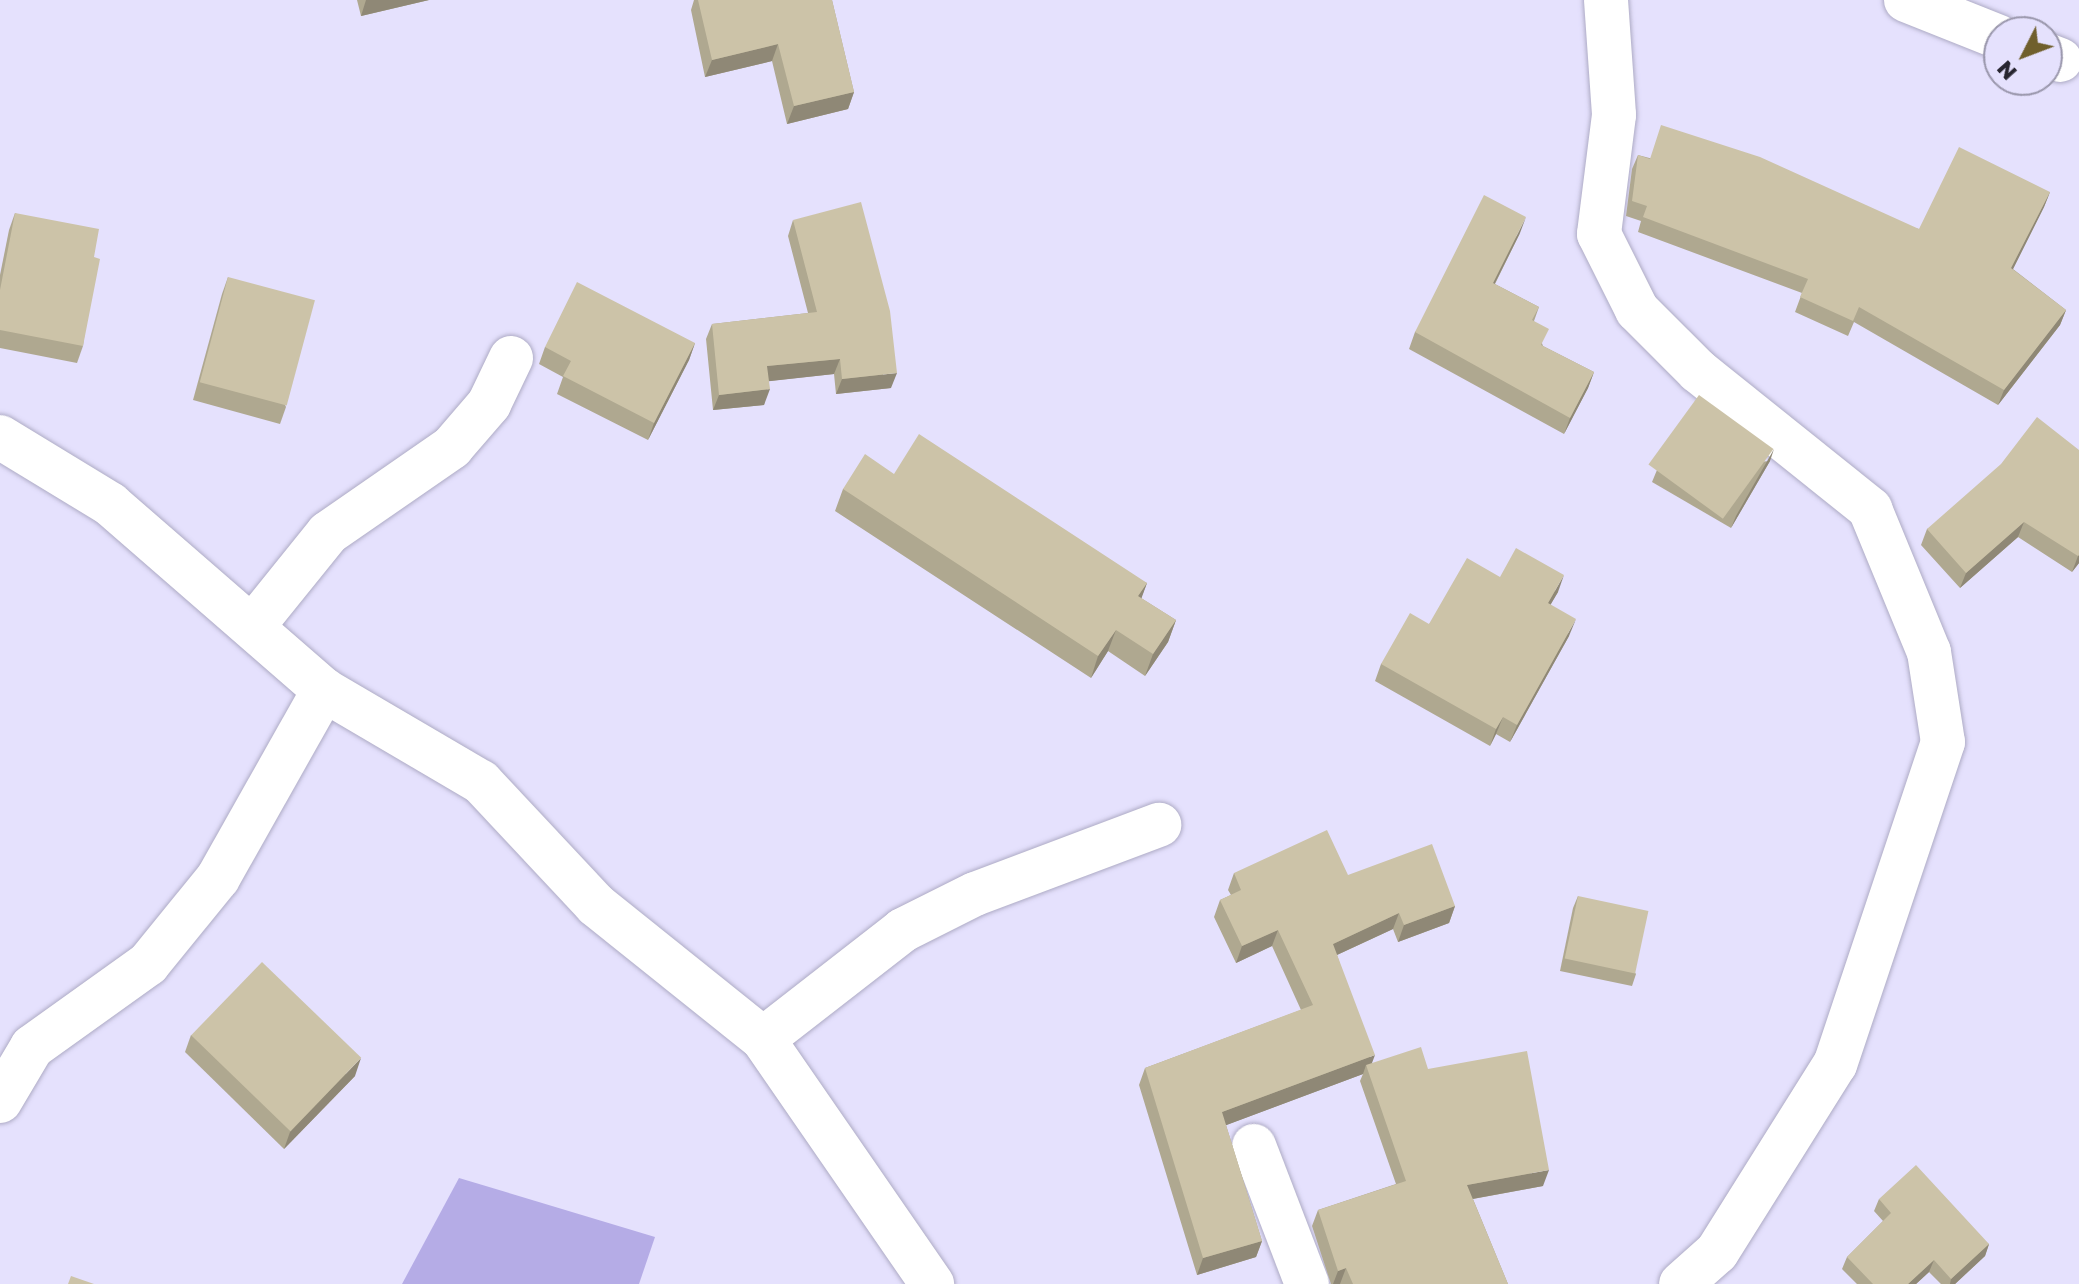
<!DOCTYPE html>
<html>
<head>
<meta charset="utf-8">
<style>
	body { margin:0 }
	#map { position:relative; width:2079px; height:1284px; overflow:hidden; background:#e5e1fd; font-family:"Golos Text",sans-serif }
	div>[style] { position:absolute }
	.forest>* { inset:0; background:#b5ace6 }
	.roads { filter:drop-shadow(0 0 2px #aeabc5) drop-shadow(0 0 2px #aeabc5) }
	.minor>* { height:44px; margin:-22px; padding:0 22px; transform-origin:22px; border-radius:22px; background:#fff }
	.wall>* { inset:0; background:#afa890 }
	.shaded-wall>* { inset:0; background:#8f8876 }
	.building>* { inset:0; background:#ccc3a8; transform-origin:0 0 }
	span { translate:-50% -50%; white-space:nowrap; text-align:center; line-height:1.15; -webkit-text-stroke:6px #e5e1fd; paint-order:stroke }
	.north { position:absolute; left:1983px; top:16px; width:80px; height:80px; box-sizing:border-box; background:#e5e1fd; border:2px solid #9996ab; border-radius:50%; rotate:228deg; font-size:22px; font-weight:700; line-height:32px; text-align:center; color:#27252f }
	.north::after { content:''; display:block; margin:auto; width:28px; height:36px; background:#705f2d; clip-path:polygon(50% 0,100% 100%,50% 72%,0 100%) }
</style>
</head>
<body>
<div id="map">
	<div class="forest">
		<i style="clip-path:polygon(459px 1178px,655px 1237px,639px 1284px,402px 1284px)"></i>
	</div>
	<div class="roads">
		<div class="minor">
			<i style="left:1606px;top:0;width:115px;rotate:86deg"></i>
			<i style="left:1614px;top:115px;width:120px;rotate:97.2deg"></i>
			<i style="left:1599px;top:234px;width:85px;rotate:63.4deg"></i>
			<i style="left:1637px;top:310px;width:86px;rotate:45deg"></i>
			<i style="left:1698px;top:371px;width:221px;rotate:38.7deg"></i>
			<i style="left:1870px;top:509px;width:155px;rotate:67.6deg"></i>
			<i style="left:1929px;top:652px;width:91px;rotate:81.2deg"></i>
			<i style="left:1943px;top:742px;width:340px;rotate:108.5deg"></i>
			<i style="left:1835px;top:1064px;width:222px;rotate:122.1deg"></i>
			<i style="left:1717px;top:1252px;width:48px;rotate:138.4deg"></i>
			<i style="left:1906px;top:0;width:100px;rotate:21.7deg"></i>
			<i style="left:2047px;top:55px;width:14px;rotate:21deg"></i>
			<i style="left:0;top:437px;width:129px;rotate:31.3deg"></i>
			<i style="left:110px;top:504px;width:284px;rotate:41deg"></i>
			<i style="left:324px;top:690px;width:182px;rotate:30.4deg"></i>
			<i style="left:481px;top:782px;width:168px;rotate:46.9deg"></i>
			<i style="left:596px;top:905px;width:214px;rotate:38.7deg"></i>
			<i style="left:763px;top:1039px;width:298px;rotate:55.4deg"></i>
			<i style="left:253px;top:626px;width:119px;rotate:-51.1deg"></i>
			<i style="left:328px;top:533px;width:151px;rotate:-34.7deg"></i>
			<i style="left:452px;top:447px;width:57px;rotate:-49.3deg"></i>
			<i style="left:489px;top:404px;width:51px;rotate:-64.4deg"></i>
			<i style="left:763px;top:1039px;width:177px;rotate:-37.9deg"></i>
			<i style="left:903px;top:930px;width:80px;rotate:-26.6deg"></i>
			<i style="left:975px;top:894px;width:197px;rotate:-20.6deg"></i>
			<i style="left:0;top:1101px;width:63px;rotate:-59.3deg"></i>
			<i style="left:32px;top:1047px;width:143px;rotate:-35.6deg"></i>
			<i style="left:148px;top:964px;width:111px;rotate:-50.9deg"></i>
			<i style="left:218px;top:878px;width:216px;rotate:-60.6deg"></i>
			<i style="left:1254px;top:1146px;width:148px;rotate:69deg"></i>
		</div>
	</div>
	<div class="wall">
		<i style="clip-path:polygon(357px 0,429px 0,361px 16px)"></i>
		<i style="clip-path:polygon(694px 0,832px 0,854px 92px,848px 109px,787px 124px,772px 61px,705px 77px,691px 10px)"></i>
		<i style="clip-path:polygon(1638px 155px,1919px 229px,2050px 192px,2044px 207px,2013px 269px,2066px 310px,2060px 325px,1998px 405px,1854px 322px,1848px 336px,1795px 312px,1802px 293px,1638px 232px,1641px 221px,1626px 216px,1632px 169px)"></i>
		<i style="clip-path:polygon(15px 213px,94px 257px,83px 346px,77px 363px,0 348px,0 275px,9px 230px)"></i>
		<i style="clip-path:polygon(793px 220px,891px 388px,836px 394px,834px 374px,769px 381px,764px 405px,713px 410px,706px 339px,712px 324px,808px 313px,788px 236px)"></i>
		<i style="clip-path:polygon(1520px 233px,1495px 284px,1539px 307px,1534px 321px,1543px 346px,1594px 372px,1588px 388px,1564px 434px,1409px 349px,1415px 332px)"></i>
		<i style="clip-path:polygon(228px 277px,286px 407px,280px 424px,193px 400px,222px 294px)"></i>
		<i style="clip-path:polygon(695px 343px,689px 360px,648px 440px,557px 394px,563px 377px,539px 364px,545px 347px)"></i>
		<i style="clip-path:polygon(2079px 450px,2079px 563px,2072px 572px,2018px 537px,1960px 588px,1921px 545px,1927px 529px)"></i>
		<i style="clip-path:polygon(1770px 461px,1731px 528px,1652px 482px,1657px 470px)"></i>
		<i style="clip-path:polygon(894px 474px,1147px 583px,1141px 598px,1176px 620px,1168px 642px,1145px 676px,1108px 651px,1091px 678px,835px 511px,843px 489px)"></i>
		<i style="clip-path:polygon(1500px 577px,1558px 592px,1550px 605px,1569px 636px,1510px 742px,1496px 734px,1490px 746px,1375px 681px,1381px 664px,1429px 624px)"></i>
		<i style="clip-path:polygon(1234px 873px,1348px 875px,1455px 906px,1449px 923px,1398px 942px,1393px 929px,1337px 955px,1372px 1063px,1428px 1069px,1543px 1186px,1473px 1199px,1508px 1284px,1331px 1284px,1312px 1226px,1318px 1210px,1396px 1184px,1360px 1081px,1363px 1074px,1226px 1125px,1262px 1241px,1256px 1257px,1197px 1275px,1139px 1085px,1145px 1068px,1301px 1010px,1272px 946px,1236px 963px,1214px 917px,1220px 900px,1231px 895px,1228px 890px)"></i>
		<i style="clip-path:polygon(1578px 896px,1636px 974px,1632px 986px,1560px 971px,1573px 908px)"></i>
		<i style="clip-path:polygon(191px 1035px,355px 1076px,284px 1149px,185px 1052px)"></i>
		<i style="clip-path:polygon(1879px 1199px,1989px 1244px,1985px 1256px,1955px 1284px,1941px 1284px,1929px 1272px,1916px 1284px,1857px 1284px,1842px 1269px,1847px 1257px,1883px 1221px,1874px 1211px)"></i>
	</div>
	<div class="shaded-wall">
		<i style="clip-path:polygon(366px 0,429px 0,361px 16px)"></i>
		<i style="clip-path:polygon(778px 44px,772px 61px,705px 77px,712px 60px)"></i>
		<i style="clip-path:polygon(854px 92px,848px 109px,787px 124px,794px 106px)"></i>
		<i style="clip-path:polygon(2050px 192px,2044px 207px,2006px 283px,2011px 268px)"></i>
		<i style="clip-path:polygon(1526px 217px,1520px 233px,1487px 299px,1493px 283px)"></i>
		<i style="clip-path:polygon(2066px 310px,2060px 325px,1998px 405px,2004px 390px)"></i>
		<i style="clip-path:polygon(695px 343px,689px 360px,648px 440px,654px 423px)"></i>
		<i style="clip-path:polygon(840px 359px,834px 374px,761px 382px,767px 366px)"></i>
		<i style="clip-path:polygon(1594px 372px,1588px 388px,1564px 434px,1570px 418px)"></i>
		<i style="clip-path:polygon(897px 373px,891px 388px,836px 394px,842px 379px)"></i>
		<i style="clip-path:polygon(770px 389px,764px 405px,713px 410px,719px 395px)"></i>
		<i style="clip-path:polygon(1774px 449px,1770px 461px,1731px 528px,1736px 516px)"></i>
		<i style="clip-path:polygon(2024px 522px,2018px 537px,1960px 588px,1966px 573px)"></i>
		<i style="clip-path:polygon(2079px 555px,2079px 563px,2072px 572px,2078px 556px)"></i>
		<i style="clip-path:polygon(1564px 575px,1558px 592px,1541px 621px,1548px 603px)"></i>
		<i style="clip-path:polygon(1147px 583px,1139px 605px,1138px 596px)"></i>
		<i style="clip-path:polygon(1576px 619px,1569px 636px,1510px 742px,1517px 725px)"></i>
		<i style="clip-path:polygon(1176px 620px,1168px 642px,1145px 676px,1153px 654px)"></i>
		<i style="clip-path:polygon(1116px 630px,1108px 651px,1091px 678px,1098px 656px)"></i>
		<i style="clip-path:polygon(1503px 717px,1496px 734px,1490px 746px,1496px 729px)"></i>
		<i style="clip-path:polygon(1455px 906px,1449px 923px,1398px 942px,1404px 925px)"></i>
		<i style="clip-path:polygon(1399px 913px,1393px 929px,1326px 960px,1333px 944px)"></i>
		<i style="clip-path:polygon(1278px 930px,1272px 946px,1236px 963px,1242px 946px)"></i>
		<i style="clip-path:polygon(1375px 1055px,1369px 1071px,1366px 1065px,1363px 1074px,1216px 1129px,1222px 1112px)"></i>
		<i style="clip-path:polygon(361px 1058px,355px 1076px,284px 1149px,290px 1132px)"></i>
		<i style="clip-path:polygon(1549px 1170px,1543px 1186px,1461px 1201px,1467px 1185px)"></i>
		<i style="clip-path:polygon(1262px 1241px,1256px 1257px,1197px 1275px,1203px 1258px)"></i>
		<i style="clip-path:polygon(1989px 1244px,1985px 1256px,1955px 1284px,1950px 1284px,1951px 1279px)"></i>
		<i style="clip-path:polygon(1934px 1260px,1929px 1272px,1916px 1284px,1908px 1284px)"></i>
		<i style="clip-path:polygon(1346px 1268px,1340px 1284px,1333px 1284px,1338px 1271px)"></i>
	</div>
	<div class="building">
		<i style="clip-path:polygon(698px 0,832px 0,854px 92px,794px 106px,778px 44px,712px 60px)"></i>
		<i style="clip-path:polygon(1661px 125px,1760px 157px,1919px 229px,1959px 147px,2050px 192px,2011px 268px,2066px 310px,2004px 390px,1859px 307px,1853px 321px,1800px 297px,1808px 279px,1643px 217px,1647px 206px,1632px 201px,1638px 155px,1650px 159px)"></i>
		<i style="clip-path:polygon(1484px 195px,1526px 217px,1493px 283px,1539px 307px,1532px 320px,1549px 329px,1541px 345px,1594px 372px,1570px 418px,1415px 332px)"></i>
		<i style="clip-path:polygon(861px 202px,890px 311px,897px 373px,842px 379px,840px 359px,767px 366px,770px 389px,719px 395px,712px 324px,817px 312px,793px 220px)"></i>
		<i style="clip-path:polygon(15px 213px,99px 229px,94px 257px,100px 259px,83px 346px,0 330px,0 290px)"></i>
		<i style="left:228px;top:277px;width:90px;height:109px;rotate:15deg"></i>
		<i style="clip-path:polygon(577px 282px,695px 343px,654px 423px,563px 376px,571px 361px,545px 347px)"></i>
		<i style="left:1699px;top:395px;width:92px;height:86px;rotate:36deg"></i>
		<i style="clip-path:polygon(2037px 417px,2079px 450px,2079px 555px,2078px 556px,2024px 522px,1966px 573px,1927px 529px,2001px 464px)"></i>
		<i style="clip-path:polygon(919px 434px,1147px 583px,1138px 596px,1176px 620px,1153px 654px,1116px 630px,1098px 656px,843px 489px,865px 454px,894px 474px)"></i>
		<i style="clip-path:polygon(1516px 548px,1564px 575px,1548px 603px,1576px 619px,1517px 725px,1503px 717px,1496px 729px,1381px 664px,1410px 613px,1429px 624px,1467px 558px,1500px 577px)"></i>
		<i style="clip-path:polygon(1327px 830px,1348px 875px,1432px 844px,1455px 906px,1404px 925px,1399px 913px,1333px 944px,1375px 1055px,1222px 1112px,1262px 1241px,1203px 1258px,1145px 1068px,1313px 1005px,1278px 930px,1242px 946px,1220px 900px,1241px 890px,1234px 873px)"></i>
		<i style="left:1578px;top:896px;width:72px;height:64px;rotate:12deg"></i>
		<i style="left:262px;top:962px;width:138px;height:102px;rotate:44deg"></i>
		<i style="clip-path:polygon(1421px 1047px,1428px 1069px,1527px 1051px,1549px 1170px,1467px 1185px,1508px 1284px,1353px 1284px,1346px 1268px,1338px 1271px,1318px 1210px,1406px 1181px,1366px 1065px)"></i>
		<i style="clip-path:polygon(1916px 1165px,1989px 1244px,1951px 1279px,1934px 1260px,1908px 1284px,1873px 1284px,1847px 1257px,1891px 1213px,1879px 1199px)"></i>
		<i style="clip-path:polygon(71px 1276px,94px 1284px,68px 1284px)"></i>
	</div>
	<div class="north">N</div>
</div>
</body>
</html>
